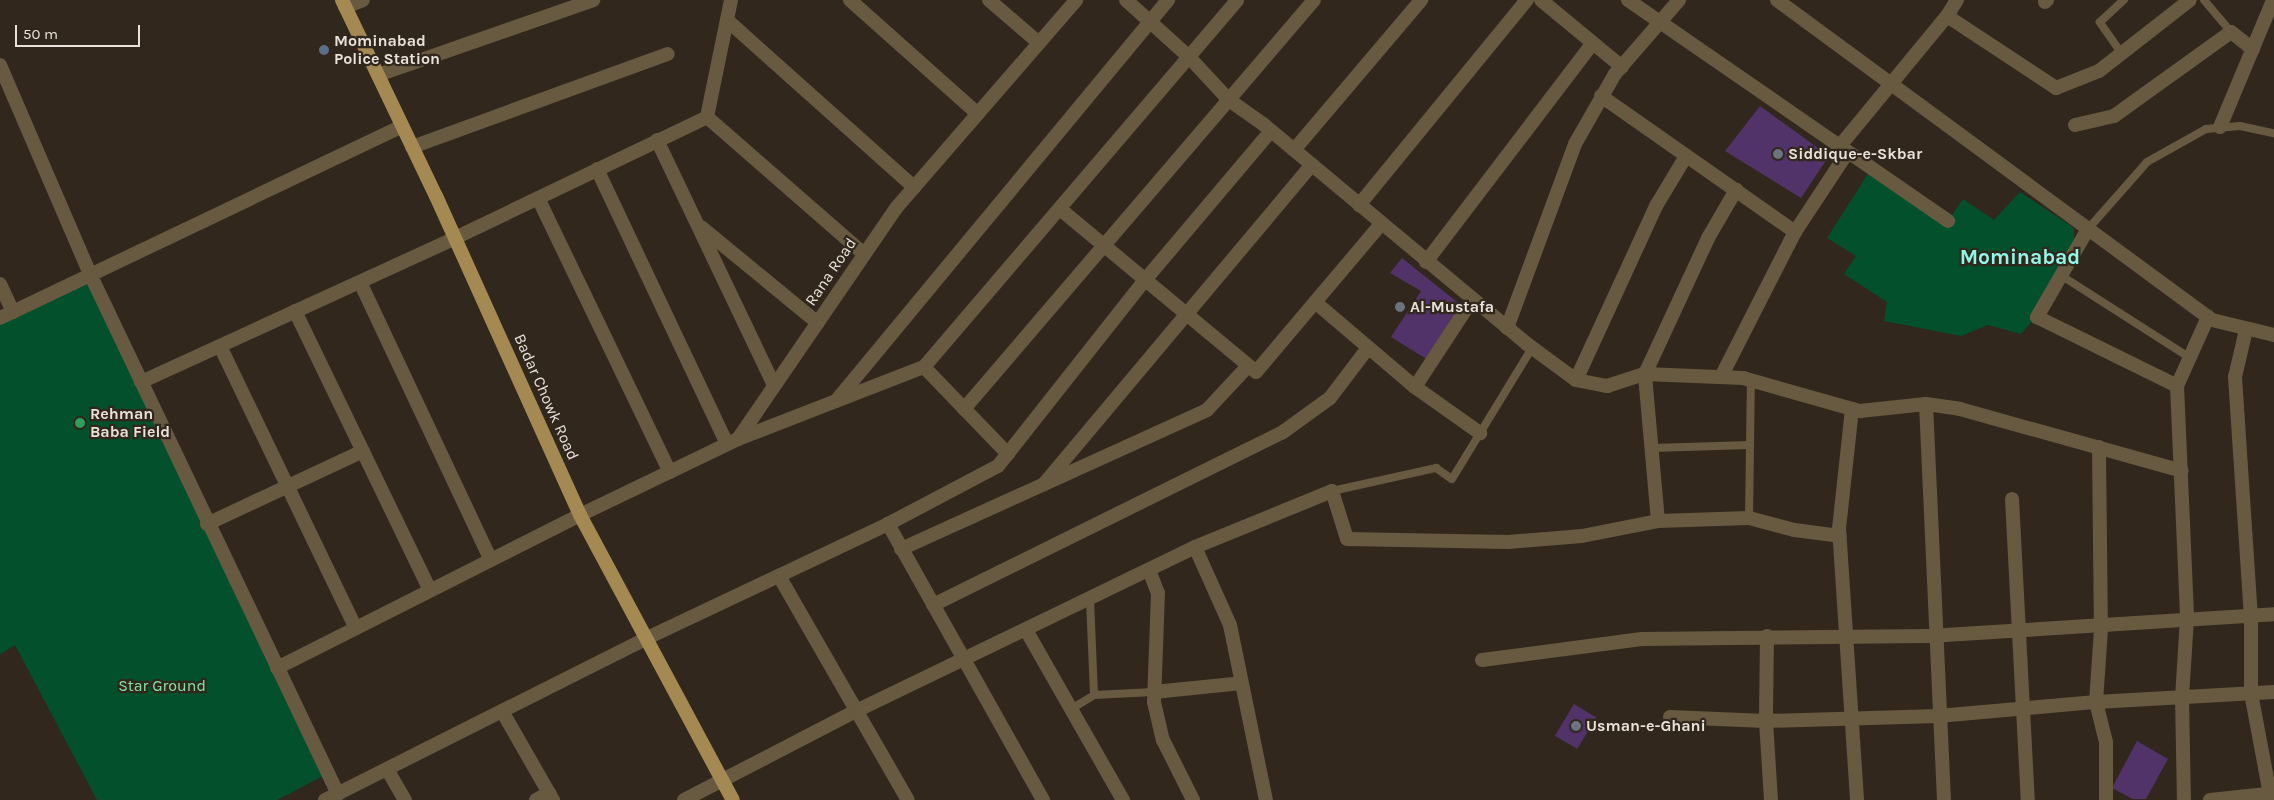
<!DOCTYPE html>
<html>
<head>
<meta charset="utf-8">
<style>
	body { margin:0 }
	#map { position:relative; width:2274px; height:800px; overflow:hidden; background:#31271c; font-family:Karla,sans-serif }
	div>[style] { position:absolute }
	.green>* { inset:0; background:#02512c }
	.building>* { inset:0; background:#513369; transform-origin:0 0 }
	.service>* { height:8px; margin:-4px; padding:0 4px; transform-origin:4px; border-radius:4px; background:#675a40 }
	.minor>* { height:14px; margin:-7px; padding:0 7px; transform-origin:7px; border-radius:7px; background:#675a40 }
	.tertiary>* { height:14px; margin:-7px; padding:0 7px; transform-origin:7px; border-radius:7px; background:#675a40 }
	.primary>* { height:14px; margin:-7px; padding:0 7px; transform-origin:7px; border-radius:7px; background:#a48a52 }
	.dots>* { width:14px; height:14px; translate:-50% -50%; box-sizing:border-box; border:2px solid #31271c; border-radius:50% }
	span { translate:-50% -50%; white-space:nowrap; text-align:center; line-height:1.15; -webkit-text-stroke:4.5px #31271c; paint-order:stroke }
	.poi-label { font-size:16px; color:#e9e2db; font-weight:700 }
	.left { translate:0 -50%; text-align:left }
	.street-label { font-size:16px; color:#e9e2db }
	.park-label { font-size:16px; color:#82e2a6 }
	.district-label { font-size:21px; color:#90f7e7; font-weight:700 }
	.scale { position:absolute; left:15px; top:25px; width:125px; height:22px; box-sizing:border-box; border:2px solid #e9e2db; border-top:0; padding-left:6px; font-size:15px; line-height:18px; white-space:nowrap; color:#e9e2db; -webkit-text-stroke:4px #31271c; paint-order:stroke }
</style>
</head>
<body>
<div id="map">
	<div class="green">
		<i style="clip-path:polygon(1871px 169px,1948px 221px,1963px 199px,1994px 220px,2020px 192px,2074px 228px,2074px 239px,2036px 317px,2021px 334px,1988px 325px,1961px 336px,1884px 321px,1887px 302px,1844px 274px,1856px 256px,1827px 238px)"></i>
		<i style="clip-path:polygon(91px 276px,325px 775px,277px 800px,97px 800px,15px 645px,0 654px,0 319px)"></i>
	</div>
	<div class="building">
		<i style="clip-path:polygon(1760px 106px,1829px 156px,1801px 198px,1725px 151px)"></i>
		<i style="clip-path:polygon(1402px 258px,1462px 306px,1428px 360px,1391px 337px,1421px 291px,1390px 273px)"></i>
		<i style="left:1574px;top:704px;width:26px;height:37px;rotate:31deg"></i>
		<i style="clip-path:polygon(2137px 741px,2168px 759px,2146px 799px,2133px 799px,2112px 788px)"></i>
	</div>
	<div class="service">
		<i style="left:2204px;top:0;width:42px;rotate:49.8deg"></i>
		<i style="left:2122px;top:54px;width:39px;rotate:-125deg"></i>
		<i style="left:2100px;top:22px;width:33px;rotate:-43deg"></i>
		<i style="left:2088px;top:229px;width:89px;rotate:-48.6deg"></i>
		<i style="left:2147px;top:162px;width:68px;rotate:-29.2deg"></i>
		<i style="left:2206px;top:129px;width:34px;rotate:-5deg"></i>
		<i style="left:2240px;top:126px;width:35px;rotate:12deg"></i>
		<i style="left:2062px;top:276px;width:152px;rotate:32.6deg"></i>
		<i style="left:1652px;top:448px;width:98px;rotate:-1.8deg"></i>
		<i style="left:1332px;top:491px;width:107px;rotate:-12.5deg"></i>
		<i style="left:1436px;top:468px;width:19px;rotate:35deg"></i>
		<i style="left:1452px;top:479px;width:153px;rotate:-58.6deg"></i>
		<i style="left:1749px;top:518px;width:138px;rotate:-89.2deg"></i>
		<i style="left:1090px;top:599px;width:96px;rotate:87.6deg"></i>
		<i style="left:1071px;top:709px;width:27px;rotate:-31deg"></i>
		<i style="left:1094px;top:695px;width:60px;rotate:-2.9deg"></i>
	</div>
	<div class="minor">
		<i style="left:850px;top:0;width:171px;rotate:41.7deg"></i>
		<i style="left:989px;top:0;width:66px;rotate:40.7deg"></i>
		<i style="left:1126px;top:0;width:85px;rotate:42.1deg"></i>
		<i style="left:1189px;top:57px;width:59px;rotate:47.1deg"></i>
		<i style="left:1229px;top:100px;width:42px;rotate:35.2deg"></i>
		<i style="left:1263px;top:124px;width:344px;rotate:39.8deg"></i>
		<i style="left:1527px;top:344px;width:61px;rotate:36.3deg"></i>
		<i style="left:1576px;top:380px;width:32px;rotate:11deg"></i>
		<i style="left:1607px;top:386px;width:40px;rotate:-18deg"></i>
		<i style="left:1645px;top:374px;width:98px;rotate:2.3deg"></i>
		<i style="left:1743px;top:378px;width:122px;rotate:15.8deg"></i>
		<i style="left:1860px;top:411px;width:66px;rotate:-6.1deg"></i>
		<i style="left:1926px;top:404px;width:34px;rotate:8deg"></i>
		<i style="left:1960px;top:409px;width:230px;rotate:15.6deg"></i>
		<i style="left:1541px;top:0;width:105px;rotate:39.6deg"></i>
		<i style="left:1628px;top:0;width:389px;rotate:34.6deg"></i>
		<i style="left:1777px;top:0;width:540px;rotate:36.34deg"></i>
		<i style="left:2212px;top:320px;width:64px;rotate:13.6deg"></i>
		<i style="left:1957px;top:0;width:19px;rotate:122deg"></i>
		<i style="left:1947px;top:16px;width:131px;rotate:33.4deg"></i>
		<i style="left:2056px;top:88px;width:46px;rotate:-21.6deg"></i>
		<i style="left:2099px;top:71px;width:115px;rotate:-38deg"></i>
		<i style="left:2045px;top:2px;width:3px;rotate:-45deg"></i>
		<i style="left:345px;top:7px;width:19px;rotate:-21deg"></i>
		<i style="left:727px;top:20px;width:251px;rotate:41.8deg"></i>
		<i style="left:0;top:65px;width:230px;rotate:66.7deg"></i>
		<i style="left:91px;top:276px;width:574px;rotate:64.51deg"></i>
		<i style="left:378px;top:75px;width:228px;rotate:-19.2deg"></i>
		<i style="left:1601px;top:96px;width:237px;rotate:35deg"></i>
		<i style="left:707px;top:117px;width:208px;rotate:41.1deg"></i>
		<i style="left:2075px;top:125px;width:40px;rotate:-13deg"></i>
		<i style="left:2114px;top:116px;width:144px;rotate:-35.7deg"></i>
		<i style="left:2231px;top:32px;width:28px;rotate:38deg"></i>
		<i style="left:2220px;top:127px;width:138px;rotate:-67.3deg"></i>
		<i style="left:657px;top:140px;width:272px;rotate:64.5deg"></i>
		<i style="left:412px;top:147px;width:272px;rotate:-20deg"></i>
		<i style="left:1839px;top:147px;width:170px;rotate:-50.5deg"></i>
		<i style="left:1294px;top:150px;width:197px;rotate:-49.7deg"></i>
		<i style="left:597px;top:169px;width:304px;rotate:64.7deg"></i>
		<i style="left:538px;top:198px;width:304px;rotate:64.3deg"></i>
		<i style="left:1359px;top:205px;width:265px;rotate:-50.7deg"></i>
		<i style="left:1060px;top:209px;width:255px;rotate:39.7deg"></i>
		<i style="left:1256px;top:372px;width:194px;rotate:-49.8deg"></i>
		<i style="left:701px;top:227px;width:151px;rotate:39.4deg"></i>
		<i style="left:2088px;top:229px;width:102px;rotate:120.1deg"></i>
		<i style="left:2037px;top:317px;width:156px;rotate:26.2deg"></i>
		<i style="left:2177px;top:386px;width:76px;rotate:-65.8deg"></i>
		<i style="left:1426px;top:262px;width:275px;rotate:-52.7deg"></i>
		<i style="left:360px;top:282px;width:307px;rotate:64.8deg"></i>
		<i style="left:0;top:284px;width:31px;rotate:65deg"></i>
		<i style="left:1315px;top:302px;width:131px;rotate:40.4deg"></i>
		<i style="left:1415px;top:387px;width:80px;rotate:35.3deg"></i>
		<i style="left:295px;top:311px;width:310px;rotate:64.2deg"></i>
		<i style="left:0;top:318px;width:445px;rotate:-25.5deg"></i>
		<i style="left:1507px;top:328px;width:196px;rotate:-69.7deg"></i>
		<i style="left:1575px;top:144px;width:81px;rotate:-60.3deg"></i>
		<i style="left:1615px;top:74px;width:98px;rotate:-49.1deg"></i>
		<i style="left:2246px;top:330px;width:48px;rotate:103.2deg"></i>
		<i style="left:2235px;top:377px;width:239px;rotate:86.2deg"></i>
		<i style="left:2251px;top:615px;width:78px;rotate:90deg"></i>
		<i style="left:2251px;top:693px;width:109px;rotate:79.4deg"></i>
		<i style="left:220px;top:346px;width:313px;rotate:64.3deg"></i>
		<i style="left:924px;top:367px;width:121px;rotate:46deg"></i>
		<i style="left:1721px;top:377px;width:163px;rotate:-63deg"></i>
		<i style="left:1795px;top:232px;width:95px;rotate:-56.6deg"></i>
		<i style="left:1576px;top:380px;width:192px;rotate:-65.3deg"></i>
		<i style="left:1656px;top:206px;width:58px;rotate:-59deg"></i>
		<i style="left:141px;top:382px;width:345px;rotate:-24.6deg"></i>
		<i style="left:2177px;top:386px;width:232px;rotate:87.5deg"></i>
		<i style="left:2187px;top:618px;width:80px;rotate:93.6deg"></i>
		<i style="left:2182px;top:698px;width:102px;rotate:88.9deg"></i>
		<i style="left:1415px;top:387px;width:104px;rotate:-56.8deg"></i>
		<i style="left:836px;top:401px;width:521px;rotate:-50.38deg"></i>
		<i style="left:1926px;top:404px;width:396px;rotate:87.4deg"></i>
		<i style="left:964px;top:409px;width:538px;rotate:-49.44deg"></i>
		<i style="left:1852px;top:409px;width:120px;rotate:96.2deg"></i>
		<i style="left:1839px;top:528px;width:273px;rotate:86.2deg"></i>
		<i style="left:738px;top:439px;width:199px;rotate:-21.2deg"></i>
		<i style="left:924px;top:367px;width:482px;rotate:-49.5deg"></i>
		<i style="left:2099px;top:447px;width:182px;rotate:89.4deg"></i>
		<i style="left:2101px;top:629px;width:73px;rotate:93.9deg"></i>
		<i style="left:2096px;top:702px;width:41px;rotate:76deg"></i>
		<i style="left:2106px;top:742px;width:58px;rotate:90deg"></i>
		<i style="left:1044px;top:484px;width:417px;rotate:-50deg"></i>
		<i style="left:2012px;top:499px;width:301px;rotate:87deg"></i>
		<i style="left:1658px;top:521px;width:148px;rotate:-95.1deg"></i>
		<i style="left:1645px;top:374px;width:150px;rotate:-65.1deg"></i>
		<i style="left:1708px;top:238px;width:56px;rotate:-59.7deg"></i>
		<i style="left:207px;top:524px;width:172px;rotate:-25.1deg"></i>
		<i style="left:1195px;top:547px;width:85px;rotate:65.8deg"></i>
		<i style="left:1230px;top:625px;width:179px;rotate:78.4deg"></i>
		<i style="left:901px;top:549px;width:336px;rotate:-24.4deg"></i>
		<i style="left:1207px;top:410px;width:60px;rotate:-47deg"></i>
		<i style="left:1149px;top:570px;width:25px;rotate:69deg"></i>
		<i style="left:1158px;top:593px;width:109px;rotate:92.1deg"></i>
		<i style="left:1154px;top:702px;width:39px;rotate:77deg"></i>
		<i style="left:1163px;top:740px;width:67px;rotate:63.4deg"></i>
		<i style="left:779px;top:576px;width:258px;rotate:60.1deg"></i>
		<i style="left:933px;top:605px;width:390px;rotate:-26.3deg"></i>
		<i style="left:1283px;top:432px;width:58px;rotate:-35.9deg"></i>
		<i style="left:1330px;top:398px;width:63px;rotate:-52.8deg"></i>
		<i style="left:1026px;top:630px;width:196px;rotate:60.3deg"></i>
		<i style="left:1767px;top:636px;width:85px;rotate:90.7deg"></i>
		<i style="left:1766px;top:721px;width:79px;rotate:86.4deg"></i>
		<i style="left:1482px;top:660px;width:161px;rotate:-7.5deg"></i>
		<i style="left:1642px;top:639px;width:287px;rotate:-0.6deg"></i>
		<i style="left:1929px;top:636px;width:346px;rotate:-3.6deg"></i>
		<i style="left:277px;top:668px;width:339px;rotate:-26.8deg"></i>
		<i style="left:1154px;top:692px;width:88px;rotate:-5.8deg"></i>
		<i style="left:502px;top:711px;width:103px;rotate:60.2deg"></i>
		<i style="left:1670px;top:717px;width:96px;rotate:2.4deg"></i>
		<i style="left:1766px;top:721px;width:172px;rotate:-1.7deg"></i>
		<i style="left:1938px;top:716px;width:159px;rotate:-5.1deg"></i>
		<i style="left:2096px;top:702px;width:178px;rotate:-3.2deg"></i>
		<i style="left:387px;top:769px;width:36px;rotate:60deg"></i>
		<i style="left:536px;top:800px;width:15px;rotate:-28deg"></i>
		<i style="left:684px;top:800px;width:194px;rotate:-27.4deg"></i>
		<i style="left:856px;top:711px;width:377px;rotate:-25.8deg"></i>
		<i style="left:1195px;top:547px;width:148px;rotate:-22.2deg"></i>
		<i style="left:1332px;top:491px;width:50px;rotate:72.6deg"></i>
		<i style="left:1347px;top:539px;width:161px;rotate:1.1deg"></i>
		<i style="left:1508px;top:542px;width:74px;rotate:-4.6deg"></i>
		<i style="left:1582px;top:536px;width:77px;rotate:-11.2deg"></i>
		<i style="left:1658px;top:521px;width:91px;rotate:-1.9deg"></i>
		<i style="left:1749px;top:518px;width:47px;rotate:14.9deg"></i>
		<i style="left:1794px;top:530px;width:46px;rotate:7.4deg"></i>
		<i style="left:1043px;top:800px;width:317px;rotate:-119.3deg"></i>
		<i style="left:888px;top:524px;width:124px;rotate:-27.8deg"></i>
		<i style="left:998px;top:466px;width:237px;rotate:-51.7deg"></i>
		<i style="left:1145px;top:280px;width:195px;rotate:-49.8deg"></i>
		<i style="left:2210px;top:800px;width:64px;rotate:-6.2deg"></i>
	</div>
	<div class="tertiary">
		<i style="left:455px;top:238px;width:280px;rotate:-25.6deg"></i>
		<i style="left:707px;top:117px;width:119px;rotate:-78.4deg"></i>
		<i style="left:580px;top:515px;width:175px;rotate:-25.7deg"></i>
		<i style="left:738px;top:439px;width:281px;rotate:-55.6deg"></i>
		<i style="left:897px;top:207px;width:274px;rotate:-49.1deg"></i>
		<i style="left:325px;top:800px;width:358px;rotate:-26.7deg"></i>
		<i style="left:645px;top:639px;width:269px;rotate:-25.3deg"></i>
	</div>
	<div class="primary">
		<i style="left:342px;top:0;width:217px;rotate:64.4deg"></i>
		<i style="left:436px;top:196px;width:350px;rotate:65.7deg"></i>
		<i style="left:580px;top:515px;width:323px;rotate:61.8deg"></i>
	</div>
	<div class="dots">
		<i style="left:324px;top:50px;background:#5c6f8a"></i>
		<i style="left:1778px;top:154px;background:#6b7280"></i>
		<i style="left:1400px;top:307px;background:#6b7280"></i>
		<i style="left:80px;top:423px;background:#2e9e5b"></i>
		<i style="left:1576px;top:726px;background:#6b7280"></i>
	</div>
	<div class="poi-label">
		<span class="left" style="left:334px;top:50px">Mominabad<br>Police Station</span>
		<span class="left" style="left:1788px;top:154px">Siddique-e-Skbar</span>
		<span class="left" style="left:1410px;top:307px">Al-Mustafa</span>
		<span class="left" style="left:90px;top:423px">Rehman<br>Baba Field</span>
		<span class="left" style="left:1586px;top:726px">Usman-e-Ghani</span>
	</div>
	<div class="street-label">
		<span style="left:831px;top:272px;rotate:-56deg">Rana Road</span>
		<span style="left:546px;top:397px;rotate:66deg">Badar Chowk Road</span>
	</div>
	<div class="park-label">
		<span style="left:162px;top:686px">Star Ground</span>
	</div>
	<div class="district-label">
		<span style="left:2020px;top:257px">Mominabad</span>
	</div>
	<div class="scale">50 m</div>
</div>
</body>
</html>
